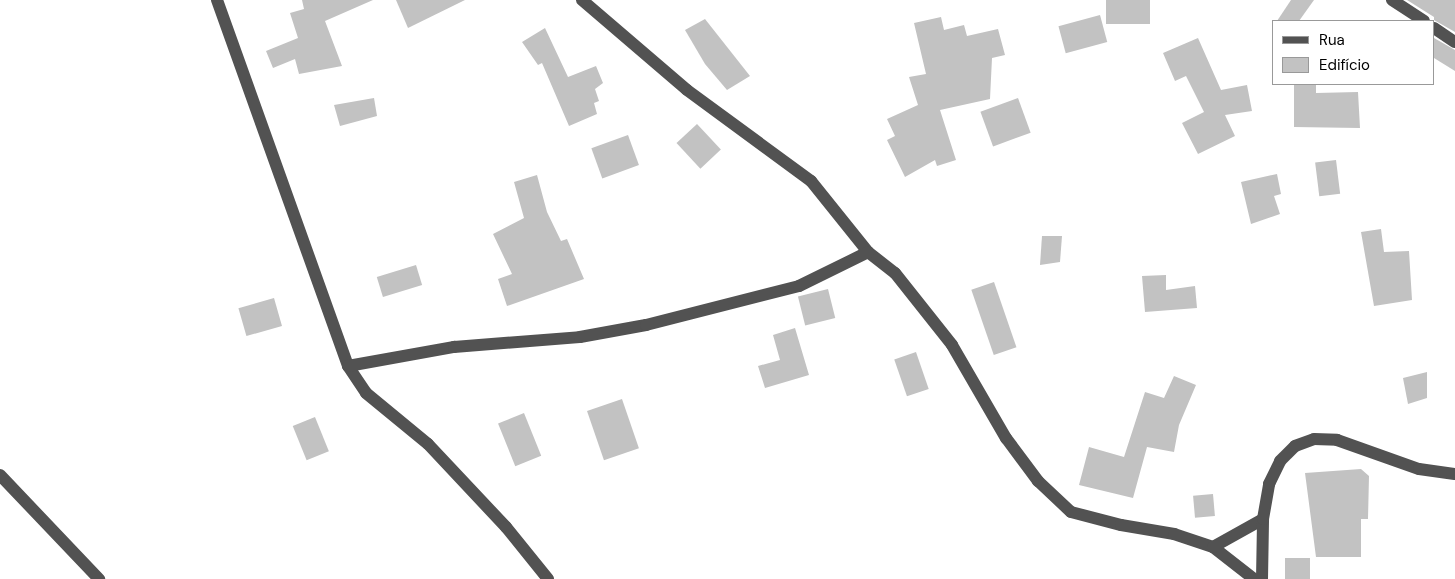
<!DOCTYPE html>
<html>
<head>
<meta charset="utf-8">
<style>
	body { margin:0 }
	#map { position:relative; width:1455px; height:579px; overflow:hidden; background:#fff; font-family:"DM Sans",sans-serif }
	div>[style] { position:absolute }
	.building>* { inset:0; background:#c2c2c2; transform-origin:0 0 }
	.minor>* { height:12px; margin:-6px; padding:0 6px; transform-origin:6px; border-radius:6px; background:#525252 }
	span { translate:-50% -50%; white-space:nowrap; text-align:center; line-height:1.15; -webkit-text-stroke:5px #fff; paint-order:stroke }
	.legend { position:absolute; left:1272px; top:20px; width:162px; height:65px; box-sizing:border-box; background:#fff; border:1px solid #999; margin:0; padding:6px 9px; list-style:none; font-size:15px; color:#000 }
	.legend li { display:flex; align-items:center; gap:10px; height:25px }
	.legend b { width:25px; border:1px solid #999 }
</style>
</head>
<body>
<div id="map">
	<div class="building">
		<i style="clip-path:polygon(302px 0,373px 0,325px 21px,342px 66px,299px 74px,295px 59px,273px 68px,266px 51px,298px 38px,290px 13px,304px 9px)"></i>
		<i style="clip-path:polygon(396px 0,465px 0,408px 28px)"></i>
		<i style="left:1106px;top:0;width:44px;height:24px"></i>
		<i style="clip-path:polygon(1291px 0,1314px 0,1299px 21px,1277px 21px)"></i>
		<i style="clip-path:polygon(1407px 0,1455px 0,1455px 32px,1434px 20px,1434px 17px)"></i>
		<i style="left:1100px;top:15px;width:28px;height:43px;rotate:75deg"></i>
		<i style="clip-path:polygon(941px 17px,944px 30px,964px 25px,967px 36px,998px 29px,1005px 55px,992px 58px,990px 99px,940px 110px,956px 160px,937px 166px,935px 160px,905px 177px,887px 140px,895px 136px,887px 119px,918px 105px,909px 77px,926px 74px,914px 23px)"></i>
		<i style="clip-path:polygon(705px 19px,750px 76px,727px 90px,705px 64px,685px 30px)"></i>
		<i style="clip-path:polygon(545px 28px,568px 77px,596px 66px,603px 83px,595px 89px,599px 101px,594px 103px,597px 114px,569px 126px,542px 63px,538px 65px,522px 42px)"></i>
		<i style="clip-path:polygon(1198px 38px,1221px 90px,1247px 85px,1252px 111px,1225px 115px,1235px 136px,1198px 154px,1182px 123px,1204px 112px,1186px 76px,1175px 81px,1163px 53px)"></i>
		<i style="clip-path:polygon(1434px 38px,1455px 50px,1455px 71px,1434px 58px)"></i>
		<i style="clip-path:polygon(1294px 84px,1316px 84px,1316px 93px,1358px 92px,1360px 128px,1294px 127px)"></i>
		<i style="clip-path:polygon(374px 98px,377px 116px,340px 126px,334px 105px)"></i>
		<i style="left:1018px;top:98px;width:37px;height:40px;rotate:70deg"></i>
		<i style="left:697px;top:124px;width:35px;height:28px;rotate:47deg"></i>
		<i style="left:628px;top:135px;width:32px;height:39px;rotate:70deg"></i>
		<i style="left:1336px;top:160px;width:34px;height:21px;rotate:83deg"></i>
		<i style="clip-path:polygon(1277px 174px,1281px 194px,1274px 196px,1280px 214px,1251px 224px,1241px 182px)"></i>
		<i style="clip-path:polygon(537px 175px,547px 212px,561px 241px,567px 239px,584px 279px,507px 306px,498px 279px,512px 274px,493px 234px,524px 218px,514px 182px)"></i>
		<i style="clip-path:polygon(1381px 229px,1384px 252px,1409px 251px,1412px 300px,1374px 306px,1361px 232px)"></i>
		<i style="clip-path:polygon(1042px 236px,1062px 236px,1060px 262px,1040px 265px)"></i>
		<i style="left:416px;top:265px;width:21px;height:41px;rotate:73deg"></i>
		<i style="clip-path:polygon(1166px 275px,1166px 290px,1195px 286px,1197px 308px,1145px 312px,1142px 276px)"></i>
		<i style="left:994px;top:282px;width:69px;height:24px;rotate:71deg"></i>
		<i style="left:828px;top:289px;width:30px;height:31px;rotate:76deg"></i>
		<i style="left:274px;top:298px;width:29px;height:37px;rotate:74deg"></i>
		<i style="clip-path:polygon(795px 328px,809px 375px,765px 388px,758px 366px,780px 360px,773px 335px)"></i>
		<i style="left:916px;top:352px;width:39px;height:23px;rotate:71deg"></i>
		<i style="clip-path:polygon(1427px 372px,1427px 398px,1408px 404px,1403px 378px)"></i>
		<i style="clip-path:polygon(1174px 376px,1196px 385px,1179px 425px,1174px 452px,1147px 447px,1133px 498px,1079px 485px,1089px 447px,1124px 457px,1145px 392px,1164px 398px)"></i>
		<i style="left:622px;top:399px;width:52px;height:37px;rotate:71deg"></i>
		<i style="left:524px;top:413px;width:46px;height:28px;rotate:68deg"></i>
		<i style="left:315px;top:417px;width:37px;height:24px;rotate:68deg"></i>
		<i style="clip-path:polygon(1361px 469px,1369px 476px,1368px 519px,1361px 519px,1361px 557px,1316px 557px,1305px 473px)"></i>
		<i style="left:1213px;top:494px;width:22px;height:20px;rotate:85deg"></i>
		<i style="left:1285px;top:558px;width:25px;height:21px"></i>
	</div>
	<div class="minor">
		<i style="left:217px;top:0;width:389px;rotate:70.3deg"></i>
		<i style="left:348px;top:366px;width:32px;rotate:56deg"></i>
		<i style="left:366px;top:393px;width:80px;rotate:39.4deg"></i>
		<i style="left:428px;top:444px;width:114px;rotate:46.8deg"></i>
		<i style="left:506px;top:527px;width:67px;rotate:51.1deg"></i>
		<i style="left:582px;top:0;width:138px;rotate:40.6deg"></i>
		<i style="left:687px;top:90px;width:154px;rotate:36.3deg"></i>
		<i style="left:811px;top:181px;width:91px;rotate:51.2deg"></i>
		<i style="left:868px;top:252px;width:34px;rotate:38deg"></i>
		<i style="left:895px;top:273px;width:92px;rotate:51.6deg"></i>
		<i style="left:952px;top:345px;width:108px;rotate:59.9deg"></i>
		<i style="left:1006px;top:438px;width:54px;rotate:53.3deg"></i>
		<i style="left:1038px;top:481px;width:45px;rotate:43.2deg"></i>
		<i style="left:1071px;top:512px;width:52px;rotate:14.6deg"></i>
		<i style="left:1121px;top:525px;width:54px;rotate:9.6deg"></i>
		<i style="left:1174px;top:534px;width:41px;rotate:18.4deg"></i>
		<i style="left:1213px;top:547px;width:52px;rotate:38deg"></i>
		<i style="left:1392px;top:0;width:38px;rotate:33deg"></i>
		<i style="left:1434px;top:28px;width:25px;rotate:34deg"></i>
		<i style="left:348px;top:366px;width:108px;rotate:-10.2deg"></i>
		<i style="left:454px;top:347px;width:126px;rotate:-4.5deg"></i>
		<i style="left:580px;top:337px;width:67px;rotate:-10.3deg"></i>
		<i style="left:646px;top:325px;width:158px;rotate:-14.3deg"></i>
		<i style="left:799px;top:286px;width:77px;rotate:-26.2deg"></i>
		<i style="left:0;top:475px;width:144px;rotate:46.4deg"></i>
		<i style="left:1213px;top:547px;width:57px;rotate:-29.2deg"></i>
		<i style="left:1262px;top:579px;width:60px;rotate:-89deg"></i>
		<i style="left:1263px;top:519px;width:36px;rotate:-80deg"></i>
		<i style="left:1269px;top:484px;width:25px;rotate:-64deg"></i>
		<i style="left:1280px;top:461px;width:21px;rotate:-45deg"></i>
		<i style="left:1295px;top:446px;width:20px;rotate:-20deg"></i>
		<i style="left:1314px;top:439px;width:23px;rotate:2deg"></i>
		<i style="left:1337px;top:440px;width:87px;rotate:19.5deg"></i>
		<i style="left:1419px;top:469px;width:36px;rotate:8deg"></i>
	</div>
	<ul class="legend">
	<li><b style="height:6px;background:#525252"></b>Rua</li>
	<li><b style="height:14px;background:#c2c2c2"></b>Edifício</li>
	</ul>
</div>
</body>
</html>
